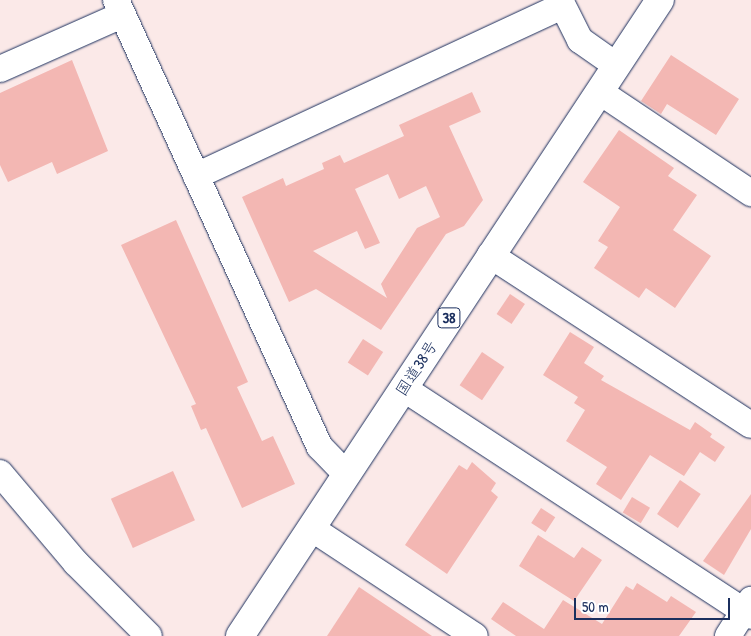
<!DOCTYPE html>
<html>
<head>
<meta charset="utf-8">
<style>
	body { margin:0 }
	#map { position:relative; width:751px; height:636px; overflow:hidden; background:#fbe9e8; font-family:"Patrick Hand","Klee One",sans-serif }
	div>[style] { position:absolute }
	.building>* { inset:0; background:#f3b7b3; transform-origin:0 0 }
	.roads { filter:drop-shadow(0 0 1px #1b2f5e) drop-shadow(0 0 1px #1b2f5e) }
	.minor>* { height:26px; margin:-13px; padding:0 13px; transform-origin:13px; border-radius:13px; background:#fff }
	.highway>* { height:28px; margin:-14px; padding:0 14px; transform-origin:14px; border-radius:14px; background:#fff }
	span { translate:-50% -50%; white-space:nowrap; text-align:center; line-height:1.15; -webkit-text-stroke:4.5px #fff; paint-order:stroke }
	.shield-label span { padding:1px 4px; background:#fff; border:1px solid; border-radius:4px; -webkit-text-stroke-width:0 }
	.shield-label { font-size:15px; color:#1b2f5e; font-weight:700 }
	.street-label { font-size:16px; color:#1b2f5e }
	.scale { position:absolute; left:574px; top:598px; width:156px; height:22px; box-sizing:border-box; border:2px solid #1b2f5e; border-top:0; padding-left:6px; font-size:15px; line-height:18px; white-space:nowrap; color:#1b2f5e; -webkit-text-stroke:4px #fff; paint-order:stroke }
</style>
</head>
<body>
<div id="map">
	<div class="building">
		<i style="clip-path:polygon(671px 55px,739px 99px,716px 135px,667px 104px,661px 114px,641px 101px)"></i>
		<i style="clip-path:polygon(72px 60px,108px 151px,57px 174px,52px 162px,8px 182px,0 165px,0 93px)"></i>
		<i style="clip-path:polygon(evenodd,472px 92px,481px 112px,449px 126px,483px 200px,464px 226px,446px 234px,381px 330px,316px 289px,289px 302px,242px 197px,283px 178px,286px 186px,324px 169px,322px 163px,340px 155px,344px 163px,404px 136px,399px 125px,472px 92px,388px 174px,399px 199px,426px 186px,440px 217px,417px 228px,381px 284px,387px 298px,313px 251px,357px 231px,365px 249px,380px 243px,355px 189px,388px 174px)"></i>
		<i style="clip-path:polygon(619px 130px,674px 168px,668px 176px,697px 195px,673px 230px,711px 256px,675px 308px,646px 288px,639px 298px,594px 268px,608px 247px,598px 241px,620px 207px,583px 182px)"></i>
		<i style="clip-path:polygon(176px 220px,248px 382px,237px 387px,262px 441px,273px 436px,295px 484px,242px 508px,206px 428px,201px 430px,191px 406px,196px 404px,121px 245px)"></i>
		<i style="left:510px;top:294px;width:18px;height:24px;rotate:34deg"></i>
		<i style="clip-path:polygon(570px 332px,594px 347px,584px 363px,604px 376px,601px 380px,690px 430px,695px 422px,712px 434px,710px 437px,725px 447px,715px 462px,700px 452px,684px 476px,650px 455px,621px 500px,596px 484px,607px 467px,566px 441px,585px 410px,574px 403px,578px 397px,543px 375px)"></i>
		<i style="left:363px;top:339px;width:24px;height:28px;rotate:33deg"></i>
		<i style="left:482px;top:352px;width:27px;height:40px;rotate:34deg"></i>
		<i style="clip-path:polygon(472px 462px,496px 483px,491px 491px,498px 497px,447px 574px,405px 545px,459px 465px,467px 470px)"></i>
		<i style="left:173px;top:471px;width:54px;height:68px;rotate:66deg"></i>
		<i style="left:680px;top:480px;width:25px;height:41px;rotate:34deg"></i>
		<i style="clip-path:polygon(751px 494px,751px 529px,724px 575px,703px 561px)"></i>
		<i style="left:632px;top:497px;width:21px;height:18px;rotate:31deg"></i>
		<i style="left:541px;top:508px;width:17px;height:18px;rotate:33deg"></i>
		<i style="clip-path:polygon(538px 535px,574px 558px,582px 547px,602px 560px,574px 601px,519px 566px)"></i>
		<i style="clip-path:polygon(637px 583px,667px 602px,671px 596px,696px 612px,679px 636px,516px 636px,491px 619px,503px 602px,544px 629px,563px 600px,602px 624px,626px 586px,633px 590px)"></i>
		<i style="clip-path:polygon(359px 587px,432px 636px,327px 636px)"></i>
	</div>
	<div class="roads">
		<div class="minor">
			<i style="left:116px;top:0;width:491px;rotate:65.5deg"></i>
			<i style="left:320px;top:447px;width:37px;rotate:46deg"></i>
			<i style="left:560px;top:0;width:45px;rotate:63.4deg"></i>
			<i style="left:580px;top:40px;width:45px;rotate:35.1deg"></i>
			<i style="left:0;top:69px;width:133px;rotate:-23.9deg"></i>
			<i style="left:600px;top:92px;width:182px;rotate:33.8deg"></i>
			<i style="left:196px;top:176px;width:404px;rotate:-24.9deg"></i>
			<i style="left:490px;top:255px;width:311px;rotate:33.1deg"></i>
			<i style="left:403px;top:388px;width:416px;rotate:33.2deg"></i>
			<i style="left:0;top:473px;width:118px;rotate:49.8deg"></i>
			<i style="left:76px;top:563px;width:103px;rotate:45deg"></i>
			<i style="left:311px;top:528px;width:196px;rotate:33.4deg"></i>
			<i style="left:728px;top:636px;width:43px;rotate:-57.4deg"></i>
		</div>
		<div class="highway">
			<i style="left:240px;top:636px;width:762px;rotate:-56.56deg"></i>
		</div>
	</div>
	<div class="shield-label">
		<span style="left:449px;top:318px">38</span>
	</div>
	<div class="street-label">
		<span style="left:416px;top:368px;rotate:-57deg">国道38号</span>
	</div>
	<div class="scale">50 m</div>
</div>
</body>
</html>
